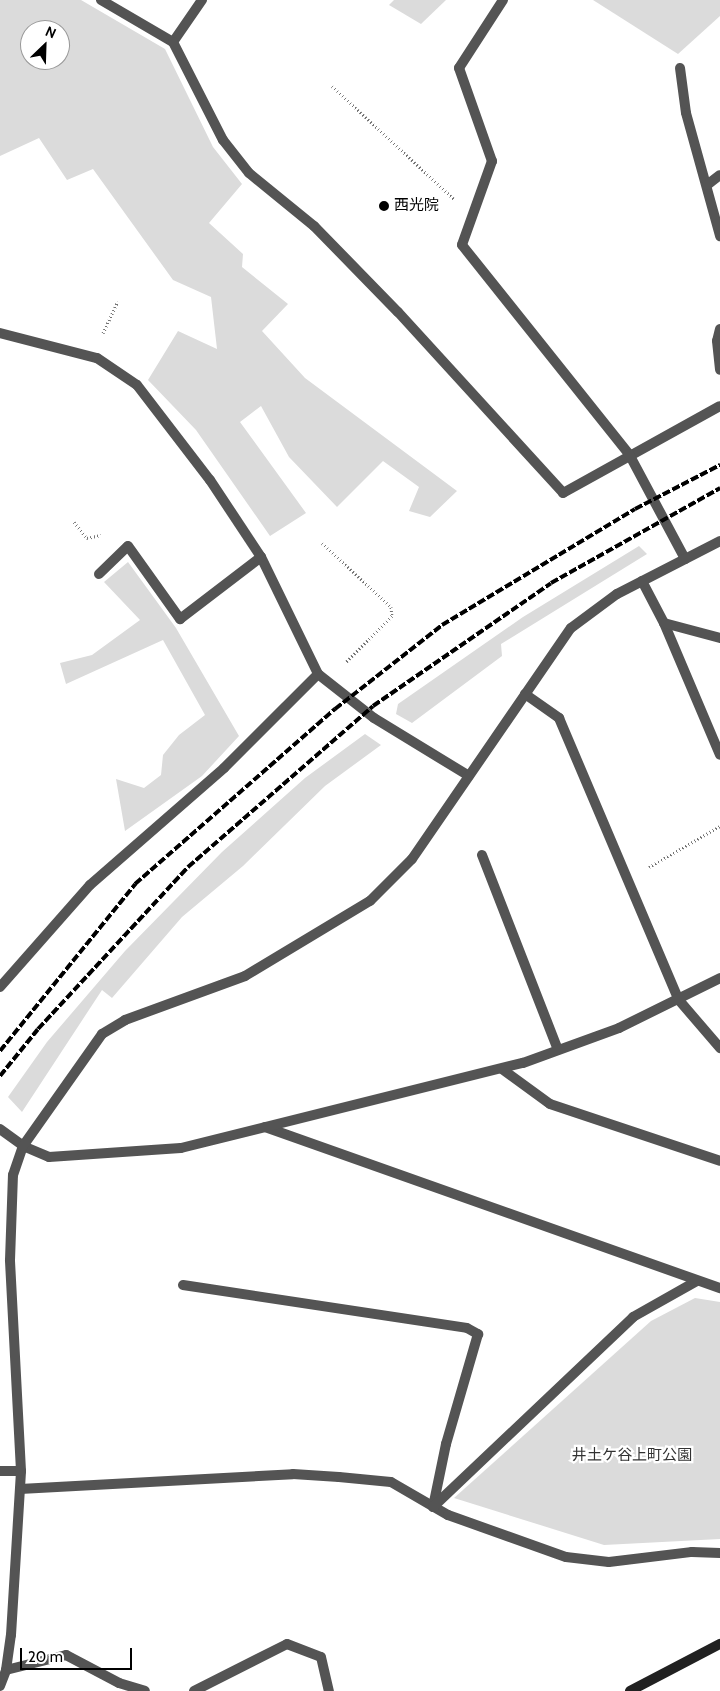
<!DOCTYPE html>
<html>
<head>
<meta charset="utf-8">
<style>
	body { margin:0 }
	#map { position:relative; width:720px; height:1691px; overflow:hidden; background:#fff; font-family:Cabin,"Noto Sans JP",sans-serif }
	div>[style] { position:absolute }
	.green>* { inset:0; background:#dbdbdb }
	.path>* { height:3px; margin-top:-1.5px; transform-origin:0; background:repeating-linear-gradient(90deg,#767676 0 1px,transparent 0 3.5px) }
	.lane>* { height:10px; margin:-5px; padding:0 5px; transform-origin:5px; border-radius:5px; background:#545454 }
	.street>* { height:10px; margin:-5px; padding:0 5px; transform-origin:5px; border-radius:5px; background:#545454 }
	.secondary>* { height:10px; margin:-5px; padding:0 5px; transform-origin:5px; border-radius:5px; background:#212121 }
	.rail>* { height:4px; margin-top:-2px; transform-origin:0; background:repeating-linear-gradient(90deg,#000 0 8px,transparent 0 10.5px) }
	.dots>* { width:14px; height:14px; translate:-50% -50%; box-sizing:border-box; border:2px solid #fff; border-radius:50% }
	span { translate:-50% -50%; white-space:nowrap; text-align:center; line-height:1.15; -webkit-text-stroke:4.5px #fff; paint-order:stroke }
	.poi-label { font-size:15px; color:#000 }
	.left { translate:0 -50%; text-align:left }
	.park-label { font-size:15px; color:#323232 }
	.north { position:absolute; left:20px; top:20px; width:50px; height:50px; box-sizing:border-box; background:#fff; border:1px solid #999; border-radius:50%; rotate:24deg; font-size:14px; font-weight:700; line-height:20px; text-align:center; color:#000 }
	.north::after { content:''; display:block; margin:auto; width:18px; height:22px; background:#000; clip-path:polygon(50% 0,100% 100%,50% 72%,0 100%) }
	.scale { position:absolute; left:20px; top:1648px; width:112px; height:22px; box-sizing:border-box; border:2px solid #000; border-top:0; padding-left:6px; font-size:15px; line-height:18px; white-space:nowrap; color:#000; -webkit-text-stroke:4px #fff; paint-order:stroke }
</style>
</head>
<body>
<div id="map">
	<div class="green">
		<i style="clip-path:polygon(evenodd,0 0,81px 0,165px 49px,213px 147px,242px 184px,209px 223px,243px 254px,242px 267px,288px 304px,262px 331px,305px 378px,457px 491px,430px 517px,409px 511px,419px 487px,383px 461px,337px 507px,289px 457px,261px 406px,240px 422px,306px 513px,270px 536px,196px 430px,148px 380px,178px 331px,217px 349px,211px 297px,173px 280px,93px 169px,67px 180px,39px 138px,0 156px,0 0,30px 30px,60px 30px,60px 60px,30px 60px,30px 30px)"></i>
		<i style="clip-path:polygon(394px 0,446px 0,421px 24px,389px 5px)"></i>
		<i style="clip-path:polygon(593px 0,720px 0,720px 16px,678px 54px)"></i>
		<i style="clip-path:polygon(639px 546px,647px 554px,501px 644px,502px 656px,412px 723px,396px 714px,398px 704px,523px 617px)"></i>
		<i style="clip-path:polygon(128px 562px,176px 628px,239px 736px,202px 776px,125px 831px,116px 779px,144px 788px,161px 775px,163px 755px,179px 735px,205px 715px,163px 640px,66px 684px,60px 663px,92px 655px,140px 620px,104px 582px)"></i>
		<i style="clip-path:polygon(365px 734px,381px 745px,325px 786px,243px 866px,182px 917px,112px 998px,102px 990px,22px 1112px,8px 1097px,47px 1042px,125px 951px,222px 852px,305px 778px)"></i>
		<i style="clip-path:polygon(695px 1298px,720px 1302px,720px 1539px,604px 1545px,454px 1498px,651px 1321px)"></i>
	</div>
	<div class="path">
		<i style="left:332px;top:86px;width:166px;rotate:42.8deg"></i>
		<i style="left:103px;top:333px;width:35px;rotate:-65deg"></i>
		<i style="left:74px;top:522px;width:21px;rotate:51deg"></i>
		<i style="left:87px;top:538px;width:14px;rotate:-12deg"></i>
		<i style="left:322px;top:543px;width:94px;rotate:42.8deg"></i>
		<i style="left:391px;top:607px;width:9px;rotate:84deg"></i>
		<i style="left:392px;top:616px;width:66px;rotate:135deg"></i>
		<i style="left:649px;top:867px;width:82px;rotate:-30deg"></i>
	</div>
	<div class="lane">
		<i style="left:101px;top:0;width:83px;rotate:30.3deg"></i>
		<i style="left:202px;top:0;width:51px;rotate:124.6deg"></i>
		<i style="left:173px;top:42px;width:110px;rotate:63deg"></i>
		<i style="left:223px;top:140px;width:42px;rotate:51.8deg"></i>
		<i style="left:249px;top:173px;width:84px;rotate:39.2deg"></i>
		<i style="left:314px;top:226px;width:120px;rotate:45.7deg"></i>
		<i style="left:398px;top:312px;width:245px;rotate:47.6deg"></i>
		<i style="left:563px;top:493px;width:179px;rotate:-29deg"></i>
		<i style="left:503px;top:0;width:81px;rotate:122.9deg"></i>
		<i style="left:459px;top:68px;width:99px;rotate:70.5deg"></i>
		<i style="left:492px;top:161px;width:89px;rotate:109.7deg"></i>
		<i style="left:462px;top:245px;width:268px;rotate:51.4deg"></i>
		<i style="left:629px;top:454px;width:119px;rotate:61.9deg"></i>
		<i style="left:680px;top:68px;width:45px;rotate:82.4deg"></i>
		<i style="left:686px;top:113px;width:128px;rotate:74.5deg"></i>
		<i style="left:707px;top:185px;width:16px;rotate:-38deg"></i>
		<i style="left:720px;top:329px;width:12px;rotate:104deg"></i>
		<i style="left:717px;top:341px;width:29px;rotate:84deg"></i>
		<i style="left:0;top:333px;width:100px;rotate:14.5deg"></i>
		<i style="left:97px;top:358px;width:48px;rotate:34deg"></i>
		<i style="left:137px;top:385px;width:120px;rotate:52.5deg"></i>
		<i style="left:210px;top:480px;width:92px;rotate:56.5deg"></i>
		<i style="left:261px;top:557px;width:130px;rotate:64deg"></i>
		<i style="left:318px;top:674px;width:71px;rotate:38.2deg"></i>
		<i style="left:374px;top:718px;width:111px;rotate:31.4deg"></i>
		<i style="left:99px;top:574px;width:40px;rotate:-44deg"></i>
		<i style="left:128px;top:546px;width:90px;rotate:54.5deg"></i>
		<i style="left:180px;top:619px;width:102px;rotate:-37.4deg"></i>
		<i style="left:525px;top:694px;width:42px;rotate:35.2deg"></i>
		<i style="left:559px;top:718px;width:305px;rotate:67deg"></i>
		<i style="left:678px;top:999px;width:65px;rotate:49.4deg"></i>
		<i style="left:482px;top:855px;width:209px;rotate:68.7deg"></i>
		<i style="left:0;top:987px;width:136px;rotate:-48.6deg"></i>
		<i style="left:90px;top:885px;width:178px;rotate:-41.1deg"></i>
		<i style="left:224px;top:768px;width:133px;rotate:-45deg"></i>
		<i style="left:502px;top:1069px;width:59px;rotate:36.1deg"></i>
		<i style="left:550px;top:1104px;width:179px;rotate:18.5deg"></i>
		<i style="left:183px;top:1285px;width:287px;rotate:8.6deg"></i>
		<i style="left:467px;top:1328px;width:13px;rotate:29deg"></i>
		<i style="left:478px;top:1334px;width:115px;rotate:106.2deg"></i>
		<i style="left:446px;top:1444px;width:64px;rotate:101.7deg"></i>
		<i style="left:0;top:1471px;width:21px"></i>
	</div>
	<div class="street">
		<i style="left:642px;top:581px;width:47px;rotate:62.4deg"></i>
		<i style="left:664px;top:623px;width:143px;rotate:67deg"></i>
		<i style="left:664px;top:623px;width:58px;rotate:15deg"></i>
		<i style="left:265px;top:1127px;width:483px;rotate:19.5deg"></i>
		<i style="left:0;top:1129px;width:29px;rotate:36deg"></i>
		<i style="left:23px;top:1146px;width:28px;rotate:23deg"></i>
		<i style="left:49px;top:1157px;width:132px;rotate:-3.9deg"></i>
		<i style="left:181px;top:1148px;width:352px;rotate:-14deg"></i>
		<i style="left:523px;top:1063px;width:102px;rotate:-20deg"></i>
		<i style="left:619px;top:1028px;width:113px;rotate:-26.3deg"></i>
		<i style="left:20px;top:1489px;width:273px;rotate:-3.1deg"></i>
		<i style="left:293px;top:1474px;width:46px;rotate:3.7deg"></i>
		<i style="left:339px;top:1477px;width:52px;rotate:5.5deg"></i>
		<i style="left:391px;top:1482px;width:66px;rotate:30.1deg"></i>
		<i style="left:448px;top:1515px;width:125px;rotate:19.6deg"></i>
		<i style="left:566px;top:1557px;width:43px;rotate:6.6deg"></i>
		<i style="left:609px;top:1562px;width:84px;rotate:-6.9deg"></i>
		<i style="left:692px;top:1552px;width:28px;rotate:2deg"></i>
		<i style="left:433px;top:1507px;width:276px;rotate:-43.5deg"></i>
		<i style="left:633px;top:1317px;width:73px;rotate:-29.4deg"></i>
		<i style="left:6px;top:1670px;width:62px;rotate:-14deg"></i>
		<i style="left:66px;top:1655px;width:60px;rotate:27.8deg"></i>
		<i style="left:119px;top:1683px;width:27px;rotate:17deg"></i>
		<i style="left:0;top:1686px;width:17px;rotate:-69deg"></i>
		<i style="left:6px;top:1670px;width:35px;rotate:-82deg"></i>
		<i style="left:11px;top:1635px;width:164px;rotate:-86.5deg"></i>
		<i style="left:21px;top:1471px;width:211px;rotate:-93deg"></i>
		<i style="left:10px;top:1260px;width:85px;rotate:-88deg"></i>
		<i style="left:13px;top:1175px;width:31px;rotate:-71deg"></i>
		<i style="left:23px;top:1146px;width:137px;rotate:-54.8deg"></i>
		<i style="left:102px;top:1034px;width:27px;rotate:-31deg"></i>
		<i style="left:125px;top:1020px;width:128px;rotate:-20.1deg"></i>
		<i style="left:245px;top:976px;width:146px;rotate:-31deg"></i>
		<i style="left:370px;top:901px;width:59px;rotate:-45deg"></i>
		<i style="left:412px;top:859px;width:280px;rotate:-55.5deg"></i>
		<i style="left:571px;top:628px;width:57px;rotate:-36.5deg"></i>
		<i style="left:617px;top:594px;width:116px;rotate:-27.2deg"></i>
		<i style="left:194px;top:1691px;width:104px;rotate:-26.8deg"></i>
		<i style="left:287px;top:1644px;width:36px;rotate:21deg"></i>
		<i style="left:321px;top:1657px;width:35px;rotate:77deg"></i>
	</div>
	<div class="secondary">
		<i style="left:630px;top:1691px;width:102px;rotate:-27.6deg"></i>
	</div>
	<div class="rail">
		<i style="left:0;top:1051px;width:215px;rotate:-51deg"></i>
		<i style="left:135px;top:884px;width:266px;rotate:-41.2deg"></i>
		<i style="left:335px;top:709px;width:136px;rotate:-38.1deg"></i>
		<i style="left:442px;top:625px;width:225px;rotate:-31deg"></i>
		<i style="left:635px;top:509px;width:96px;rotate:-27.4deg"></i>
		<i style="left:0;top:1076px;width:60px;rotate:-51deg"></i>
		<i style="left:38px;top:1029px;width:221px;rotate:-47.2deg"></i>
		<i style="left:188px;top:867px;width:245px;rotate:-41deg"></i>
		<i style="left:373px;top:706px;width:216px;rotate:-34.6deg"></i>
		<i style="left:551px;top:583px;width:194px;rotate:-29.3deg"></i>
	</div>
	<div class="dots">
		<i style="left:384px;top:206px;background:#000"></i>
	</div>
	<div class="poi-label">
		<span class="left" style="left:394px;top:206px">西光院</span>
	</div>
	<div class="park-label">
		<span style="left:632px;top:1456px">井土ケ谷上町公園</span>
	</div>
	<div class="north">N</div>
	<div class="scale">20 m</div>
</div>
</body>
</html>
